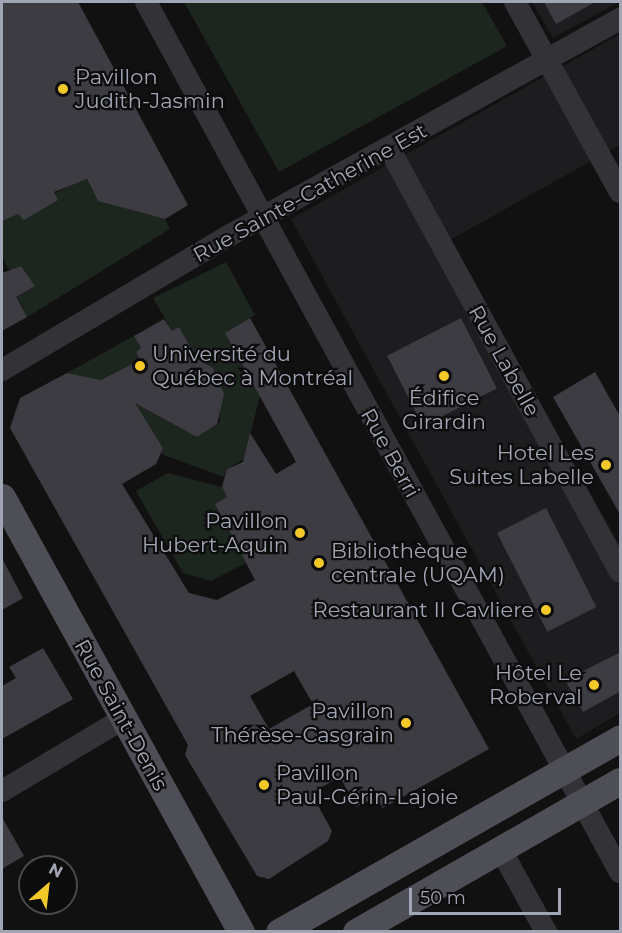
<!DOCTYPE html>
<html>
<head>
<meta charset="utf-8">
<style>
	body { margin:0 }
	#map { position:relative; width:622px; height:933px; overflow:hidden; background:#111112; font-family:Montserrat,sans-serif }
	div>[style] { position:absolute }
	.built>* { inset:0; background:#1d1d1f }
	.green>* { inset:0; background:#1d251f }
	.building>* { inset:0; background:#3c3c42; transform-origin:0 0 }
	.minor>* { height:22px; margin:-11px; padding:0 11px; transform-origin:11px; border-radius:11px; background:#323237 }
	.major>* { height:27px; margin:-13.5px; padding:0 13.5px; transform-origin:13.5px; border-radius:13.5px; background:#4e4e56 }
	.dots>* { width:16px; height:16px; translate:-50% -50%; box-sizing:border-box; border:3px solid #0c0c0d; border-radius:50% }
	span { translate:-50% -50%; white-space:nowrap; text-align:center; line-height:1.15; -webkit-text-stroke:4.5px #0c0c0d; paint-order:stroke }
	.poi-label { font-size:21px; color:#a2a5b3 }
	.left { translate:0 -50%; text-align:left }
	.right { translate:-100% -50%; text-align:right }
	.street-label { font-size:21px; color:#a2a5b3 }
	.frame { position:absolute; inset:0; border:3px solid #a2a5b3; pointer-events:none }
	.north { position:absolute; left:18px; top:855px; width:60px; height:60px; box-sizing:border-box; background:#0c0c0d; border:2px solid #48494f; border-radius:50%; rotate:28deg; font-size:16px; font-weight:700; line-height:24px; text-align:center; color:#a2a5b3 }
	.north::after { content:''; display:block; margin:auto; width:21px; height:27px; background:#f2c929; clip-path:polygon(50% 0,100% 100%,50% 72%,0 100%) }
	.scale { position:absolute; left:409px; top:888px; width:152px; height:27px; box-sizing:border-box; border:3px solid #a2a5b3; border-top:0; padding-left:8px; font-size:18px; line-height:21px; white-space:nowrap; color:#a2a5b3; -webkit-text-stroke:4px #0c0c0d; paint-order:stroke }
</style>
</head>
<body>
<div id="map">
	<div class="built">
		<i style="clip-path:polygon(532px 2px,619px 2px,553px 38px)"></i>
		<i style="clip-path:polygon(620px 34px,620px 145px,448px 241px,620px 546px,620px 713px,576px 739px,291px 219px)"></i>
	</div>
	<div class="green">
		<i style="clip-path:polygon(184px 2px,482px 2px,507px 46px,279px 172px)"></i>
		<i style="clip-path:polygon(76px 176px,87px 180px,98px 201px,165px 219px,170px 229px,27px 317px,16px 297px,35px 286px,21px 266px,10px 272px,2px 256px,2px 221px,67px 187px)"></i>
		<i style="clip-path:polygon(226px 262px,255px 315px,225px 333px,260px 396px,244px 459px,227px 469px,224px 477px,161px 454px,163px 448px,115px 373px,101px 380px,67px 373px,134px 336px,141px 348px,136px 352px,171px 424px,176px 421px,196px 437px,220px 422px,218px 399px,224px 394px,213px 370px,198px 361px,179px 327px,172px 331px,153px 298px)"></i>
		<i style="clip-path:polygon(168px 473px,222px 487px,227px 497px,215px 504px,246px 563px,211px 581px,183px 573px,136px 491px)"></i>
	</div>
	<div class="building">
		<i style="clip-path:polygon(2px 2px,78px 2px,188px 205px,165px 219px,98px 201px,87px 179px,54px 192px,58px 200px,24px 220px,18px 214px,2px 221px)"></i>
		<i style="clip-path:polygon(544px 2px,595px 2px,556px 24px)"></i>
		<i style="clip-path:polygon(21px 266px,35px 286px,16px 297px,27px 317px,2px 331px,2px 273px)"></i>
		<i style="clip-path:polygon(evenodd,250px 318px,489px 749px,383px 808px,376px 797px,356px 807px,340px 777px,311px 793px,332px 831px,328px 841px,269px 879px,257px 876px,185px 755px,188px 745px,10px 428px,20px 398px,67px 373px,101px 380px,140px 360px,136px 352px,141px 348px,134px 336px,164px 319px,172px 331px,179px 327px,197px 359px,213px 368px,224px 394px,217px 424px,197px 437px,135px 403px,163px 448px,156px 464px,122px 484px,189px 593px,217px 600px,255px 580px,215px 504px,227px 497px,222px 487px,227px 469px,243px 462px,250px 433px,276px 474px,296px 462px,225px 333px,250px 318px,294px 671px,313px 704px,269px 729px,250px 696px,294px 671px)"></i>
		<i style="left:461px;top:318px;width:79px;height:83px;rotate:63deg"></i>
		<i style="clip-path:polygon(595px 372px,621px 418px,621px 516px,553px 397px)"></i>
		<i style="left:546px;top:508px;width:111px;height:55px;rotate:63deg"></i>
		<i style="clip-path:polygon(2px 558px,23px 598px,2px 610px)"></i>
		<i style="clip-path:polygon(43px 648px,73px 699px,2px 739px,2px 686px,16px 678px,9px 667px)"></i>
		<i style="clip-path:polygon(621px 652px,621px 691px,583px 712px,565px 680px)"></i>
		<i style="clip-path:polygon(2px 817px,24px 856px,2px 869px)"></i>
	</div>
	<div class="minor">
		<i style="left:146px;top:2px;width:991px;rotate:61.42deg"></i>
		<i style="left:515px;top:2px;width:217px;rotate:61.1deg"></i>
		<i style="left:390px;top:150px;width:480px;rotate:61.4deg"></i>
		<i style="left:2px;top:370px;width:267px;rotate:-30.6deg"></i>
		<i style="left:232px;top:234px;width:444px;rotate:-29deg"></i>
		<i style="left:2px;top:791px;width:141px;rotate:-30.8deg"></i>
		<i style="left:501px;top:850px;width:94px;rotate:61.2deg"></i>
	</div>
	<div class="major">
		<i style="left:2px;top:497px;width:496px;rotate:61.2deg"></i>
		<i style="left:279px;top:932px;width:392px;rotate:-29.6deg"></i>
		<i style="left:356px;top:932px;width:304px;rotate:-29.8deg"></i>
	</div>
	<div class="dots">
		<i style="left:63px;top:89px;background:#f2c929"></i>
		<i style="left:140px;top:366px;background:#f2c929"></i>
		<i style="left:444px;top:376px;background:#f2c929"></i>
		<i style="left:606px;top:465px;background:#f2c929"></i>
		<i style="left:300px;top:533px;background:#f2c929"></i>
		<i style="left:319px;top:563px;background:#f2c929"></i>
		<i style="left:546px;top:610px;background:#f2c929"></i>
		<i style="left:594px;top:685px;background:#f2c929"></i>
		<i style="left:406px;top:723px;background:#f2c929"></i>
		<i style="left:264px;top:785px;background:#f2c929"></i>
	</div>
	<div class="poi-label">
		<span class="left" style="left:75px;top:89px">Pavillon<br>Judith-Jasmin</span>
		<span class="left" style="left:152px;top:366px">Université du<br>Québec à Montréal</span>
		<span style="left:444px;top:410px">Édifice<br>Girardin</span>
		<span class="right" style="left:594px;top:465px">Hotel Les<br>Suites Labelle</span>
		<span class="right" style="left:288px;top:533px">Pavillon<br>Hubert-Aquin</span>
		<span class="left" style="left:331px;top:563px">Bibliothèque<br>centrale (UQAM)</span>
		<span class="right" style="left:534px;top:610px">Restaurant Il Cavliere</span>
		<span class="right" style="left:582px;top:685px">Hôtel Le<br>Roberval</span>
		<span class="right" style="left:394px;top:723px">Pavillon<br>Thérèse-Casgrain</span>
		<span class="left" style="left:276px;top:785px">Pavillon<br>Paul-Gérin-Lajoie</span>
	</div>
	<div class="street-label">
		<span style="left:310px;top:193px;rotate:-29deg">Rue Sainte-Catherine Est</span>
		<span style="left:504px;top:361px;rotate:61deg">Rue Labelle</span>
		<span style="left:390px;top:453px;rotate:61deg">Rue Berri</span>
		<span style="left:121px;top:715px;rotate:61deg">Rue Saint-Denis</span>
	</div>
	<div class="frame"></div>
	<div class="north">N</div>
	<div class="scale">50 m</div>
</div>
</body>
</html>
